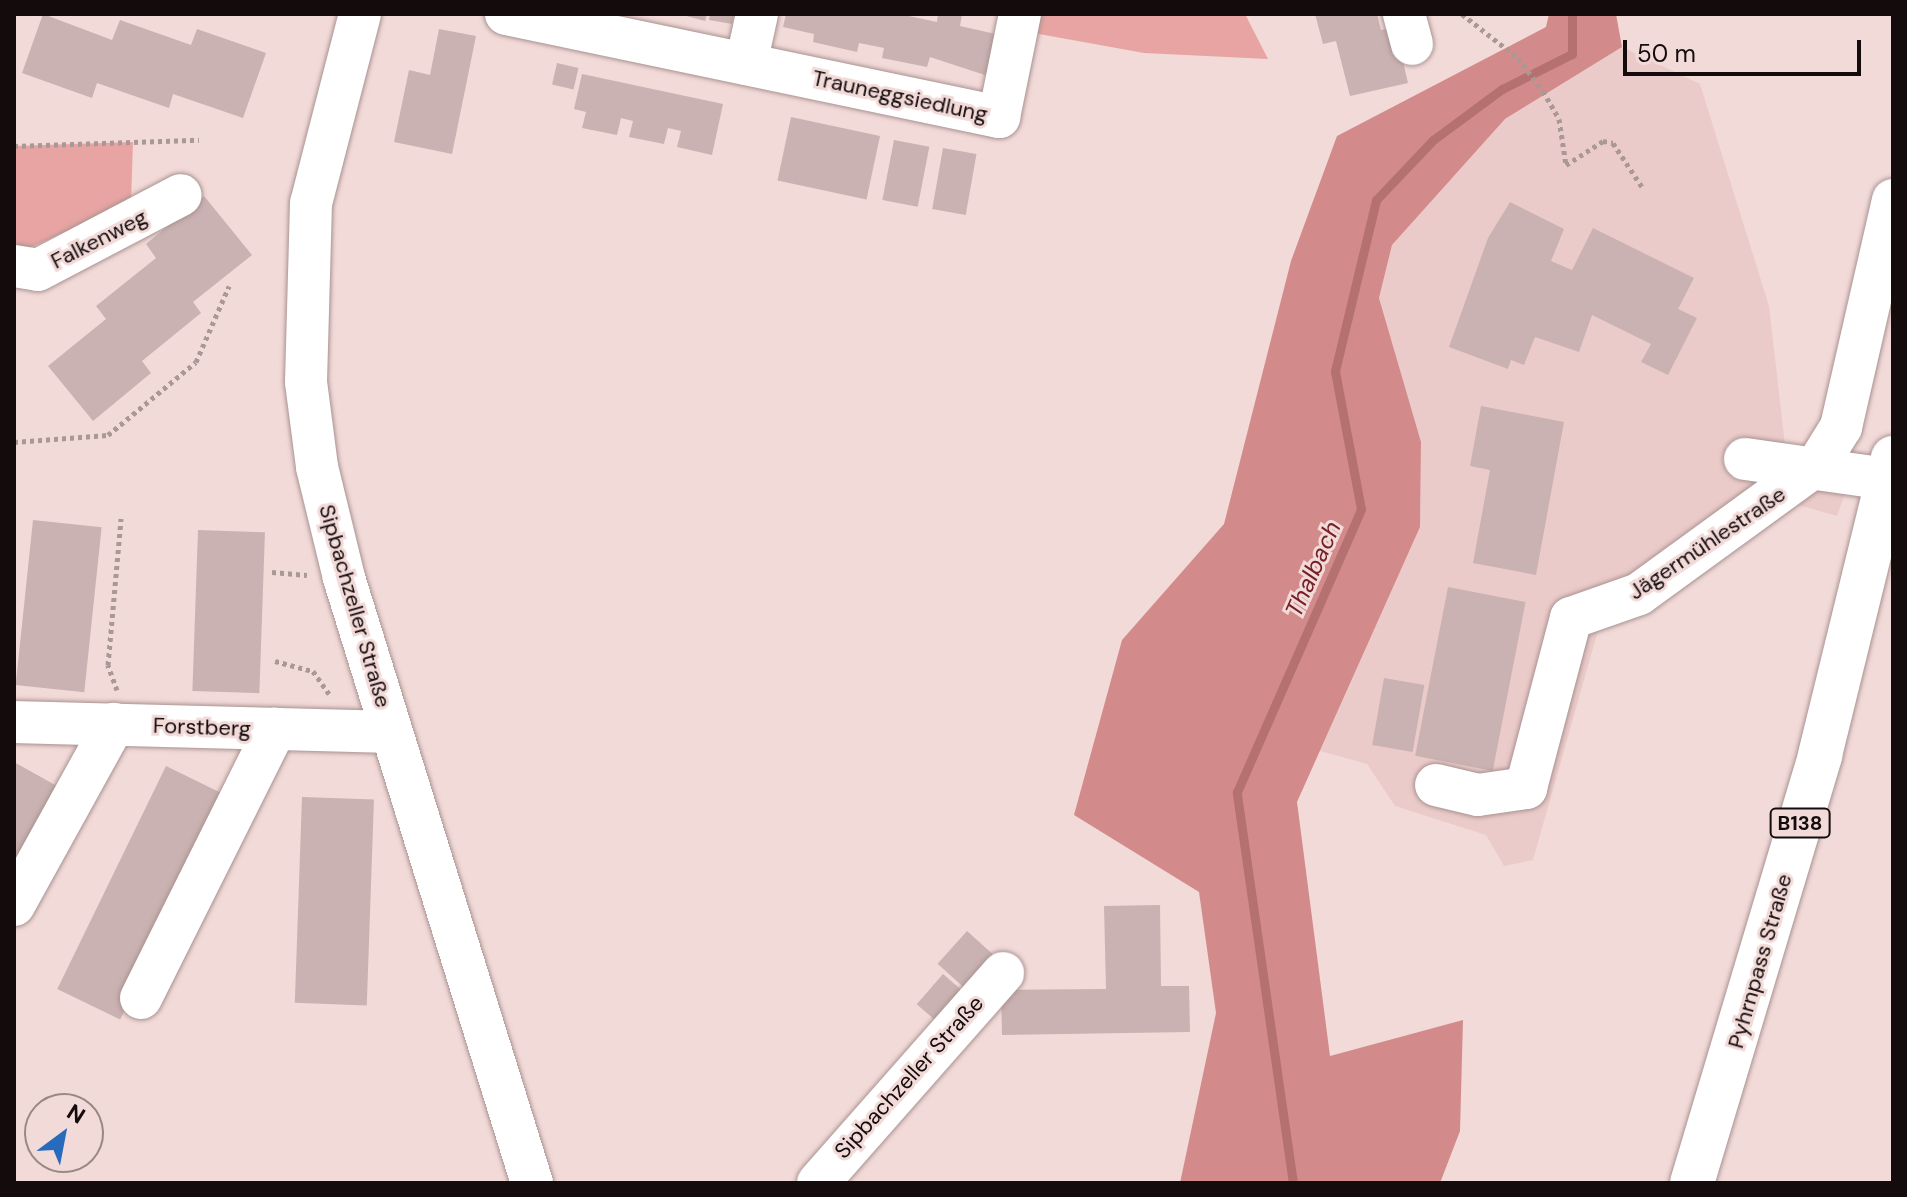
<!DOCTYPE html>
<html>
<head>
<meta charset="utf-8">
<style>
	body { margin:0 }
	#map { position:relative; width:1907px; height:1197px; overflow:hidden; background:#f2dad8; font-family:"DM Sans",sans-serif }
	div>[style] { position:absolute }
	.built>* { inset:0; background:#ebcbc9 }
	.green>* { inset:0; background:#e7a4a2 }
	.forest>* { inset:0; background:#d28b8a }
	.stream>* { height:9px; margin:-4.5px; padding:0 4.5px; transform-origin:4.5px; border-radius:4.5px; background:#b57170 }
	.building>* { inset:0; background:#c9b2b1; transform-origin:0 0 }
	.path>* { height:5px; margin-top:-2.5px; transform-origin:0; background:repeating-linear-gradient(90deg,#aa9896 0 4px,transparent 0 8px) }
	.roads { filter:drop-shadow(0 0 2px #a89291) drop-shadow(0 0 2px #a89291) }
	.minor>* { height:42px; margin:-21px; padding:0 21px; transform-origin:21px; border-radius:21px; background:#fff }
	.major>* { height:44px; margin:-22px; padding:0 22px; transform-origin:22px; border-radius:22px; background:#fff }
	span { translate:-50% -50%; white-space:nowrap; text-align:center; line-height:1.15; -webkit-text-stroke:6px #f2dad8; paint-order:stroke }
	.shield-label span { padding:2px 6px; background:#f2dad8; border:2px solid; border-radius:6px; -webkit-text-stroke-width:0 }
	.shield-label { font-size:20px; color:#140c0c; font-weight:700 }
	.street-label { font-size:22px; color:#140c0c }
	.water-label { font-size:24px; color:#742026; font-style:italic }
	.frame { position:absolute; inset:0; border:16px solid #140c0c; pointer-events:none }
	.north { position:absolute; left:24px; top:1093px; width:80px; height:80px; box-sizing:border-box; background:#f2dad8; border:2px solid #998886; border-radius:50%; rotate:32deg; font-size:22px; font-weight:700; line-height:32px; text-align:center; color:#140c0c }
	.north::after { content:''; display:block; margin:auto; width:28px; height:36px; background:#286bbc; clip-path:polygon(50% 0,100% 100%,50% 72%,0 100%) }
	.scale { position:absolute; left:1623px; top:40px; width:238px; height:36px; box-sizing:border-box; border:4px solid #140c0c; border-top:0; padding-left:10px; font-size:24px; line-height:28px; white-space:nowrap; color:#140c0c; -webkit-text-stroke:6px #f2dad8; paint-order:stroke }
</style>
</head>
<body>
<div id="map">
	<div class="built">
		<i style="clip-path:polygon(1622px 47px,1700px 84px,1769px 306px,1785px 445px,1860px 453px,1837px 516px,1795px 504px,1599px 627px,1533px 860px,1504px 866px,1486px 835px,1395px 806px,1367px 764px,1320px 751px,1420px 527px,1421px 442px,1379px 298px,1392px 245px,1505px 119px)"></i>
	</div>
	<div class="green">
		<i style="clip-path:polygon(1032px 14px,1245px 14px,1268px 59px,1144px 53px,1028px 32px)"></i>
		<i style="clip-path:polygon(133px 142px,131px 203px,29px 248px,14px 246px,14px 146px)"></i>
	</div>
	<div class="forest">
		<i style="clip-path:polygon(1549px 14px,1616px 14px,1622px 47px,1505px 119px,1392px 245px,1379px 298px,1421px 442px,1420px 527px,1297px 802px,1330px 1056px,1463px 1020px,1460px 1131px,1440px 1183px,1180px 1183px,1216px 1013px,1199px 892px,1074px 815px,1122px 640px,1224px 524px,1291px 261px,1337px 136px,1546px 27px)"></i>
	</div>
	<div class="stream">
		<i style="left:1293px;top:1183px;width:395px;rotate:-98.2deg"></i>
		<i style="left:1237px;top:792px;width:309px;rotate:-66.3deg"></i>
		<i style="left:1361px;top:509px;width:140px;rotate:-100.7deg"></i>
		<i style="left:1335px;top:371px;width:176px;rotate:-76.5deg"></i>
		<i style="left:1376px;top:200px;width:83px;rotate:-46.5deg"></i>
		<i style="left:1433px;top:140px;width:86px;rotate:-36.5deg"></i>
		<i style="left:1502px;top:89px;width:78px;rotate:-26.6deg"></i>
		<i style="left:1572px;top:54px;width:40px;rotate:-90deg"></i>
	</div>
	<div class="building">
		<i style="clip-path:polygon(43px 14px,112px 40px,120px 20px,191px 45px,197px 29px,266px 53px,243px 118px,173px 94px,169px 108px,97px 83px,92px 98px,22px 73px)"></i>
		<i style="clip-path:polygon(679px 14px,707px 14px,705px 21px)"></i>
		<i style="clip-path:polygon(710px 14px,734px 14px,732px 24px,709px 20px)"></i>
		<i style="clip-path:polygon(786px 14px,899px 14px,937px 22px,938px 14px,962px 14px,960px 26px,1009px 37px,1000px 80px,930px 57px,927px 67px,882px 58px,884px 48px,859px 43px,857px 52px,813px 42px,814px 34px,783px 27px)"></i>
		<i style="clip-path:polygon(1315px 14px,1377px 14px,1381px 30px,1395px 27px,1408px 83px,1350px 96px,1336px 41px,1323px 44px)"></i>
		<i style="clip-path:polygon(439px 29px,476px 36px,452px 154px,394px 142px,409px 70px,430px 75px)"></i>
		<i style="left:557px;top:63px;width:22px;height:22px;rotate:13deg"></i>
		<i style="clip-path:polygon(582px 74px,723px 104px,712px 155px,677px 147px,681px 131px,668px 128px,664px 144px,629px 137px,633px 121px,621px 118px,617px 135px,582px 128px,586px 112px,574px 109px)"></i>
		<i style="left:791px;top:117px;width:91px;height:65px;rotate:12deg"></i>
		<i style="left:894px;top:140px;width:36px;height:61px;rotate:11deg"></i>
		<i style="left:943px;top:148px;width:34px;height:62px;rotate:10deg"></i>
		<i style="clip-path:polygon(204px 196px,252px 255px,193px 302px,201px 313px,142px 361px,151px 373px,93px 421px,48px 366px,106px 319px,96px 306px,156px 258px,146px 244px)"></i>
		<i style="clip-path:polygon(1510px 202px,1564px 229px,1551px 261px,1572px 270px,1593px 228px,1694px 278px,1678px 309px,1697px 318px,1668px 375px,1641px 362px,1651px 344px,1592px 315px,1579px 352px,1535px 337px,1524px 365px,1511px 360px,1508px 369px,1449px 347px,1488px 238px)"></i>
		<i style="clip-path:polygon(1481px 406px,1564px 422px,1536px 575px,1473px 563px,1490px 470px,1470px 466px)"></i>
		<i style="left:33px;top:520px;width:69px;height:166px;rotate:6deg"></i>
		<i style="left:198px;top:530px;width:67px;height:161px;rotate:2deg"></i>
		<i style="left:1448px;top:587px;width:79px;height:172px;rotate:11deg"></i>
		<i style="left:1384px;top:678px;width:41px;height:68px;rotate:10deg"></i>
		<i style="clip-path:polygon(14px 762px,64px 790px,14px 881px)"></i>
		<i style="left:166px;top:766px;width:70px;height:248px;rotate:26deg"></i>
		<i style="left:302px;top:797px;width:72px;height:206px;rotate:2deg"></i>
		<i style="clip-path:polygon(1160px 905px,1161px 986px,1189px 986px,1190px 1032px,1002px 1035px,1001px 990px,1106px 989px,1104px 906px)"></i>
		<i style="left:967px;top:931px;width:40px;height:44px;rotate:42deg"></i>
		<i style="left:943px;top:974px;width:29px;height:40px;rotate:41deg"></i>
	</div>
	<div class="path">
		<i style="left:1462px;top:14px;width:71px;rotate:38.2deg"></i>
		<i style="left:1518px;top:58px;width:41px;rotate:52.9deg"></i>
		<i style="left:1543px;top:91px;width:32px;rotate:60deg"></i>
		<i style="left:1559px;top:119px;width:47px;rotate:81.3deg"></i>
		<i style="left:1566px;top:165px;width:44px;rotate:-33deg"></i>
		<i style="left:1603px;top:141px;width:10px;rotate:11deg"></i>
		<i style="left:1613px;top:143px;width:53px;rotate:56.6deg"></i>
		<i style="left:14px;top:146px;width:185px;rotate:-1.9deg"></i>
		<i style="left:14px;top:442px;width:94px;rotate:-4.3deg"></i>
		<i style="left:108px;top:435px;width:114px;rotate:-39.7deg"></i>
		<i style="left:196px;top:362px;width:83px;rotate:-66.5deg"></i>
		<i style="left:272px;top:572px;width:35px;rotate:5deg"></i>
		<i style="left:275px;top:661px;width:39px;rotate:15deg"></i>
		<i style="left:313px;top:671px;width:28px;rotate:55deg"></i>
		<i style="left:117px;top:690px;width:27px;rotate:-110deg"></i>
		<i style="left:108px;top:665px;width:147px;rotate:-84.9deg"></i>
	</div>
	<div class="roads">
		<div class="minor">
			<i style="left:360px;top:14px;width:195px;rotate:104.5deg"></i>
			<i style="left:311px;top:203px;width:179px;rotate:91.6deg"></i>
			<i style="left:306px;top:382px;width:86px;rotate:82.6deg"></i>
			<i style="left:317px;top:467px;width:114px;rotate:76.3deg"></i>
			<i style="left:344px;top:578px;width:634px;rotate:72.74deg"></i>
			<i style="left:506px;top:14px;width:504px;rotate:11.8deg"></i>
			<i style="left:999px;top:117px;width:105px;rotate:-78.5deg"></i>
			<i style="left:1404px;top:14px;width:31px;rotate:75deg"></i>
			<i style="left:746px;top:64px;width:51px;rotate:-77.6deg"></i>
			<i style="left:14px;top:266px;width:24px;rotate:9deg"></i>
			<i style="left:38px;top:270px;width:161px;rotate:-27.7deg"></i>
			<i style="left:1745px;top:459px;width:144px;rotate:8deg"></i>
			<i style="left:14px;top:722px;width:377px;rotate:1.5deg"></i>
			<i style="left:1436px;top:785px;width:43px;rotate:13.4deg"></i>
			<i style="left:1478px;top:795px;width:49px;rotate:-8.3deg"></i>
			<i style="left:1526px;top:788px;width:176px;rotate:-75.2deg"></i>
			<i style="left:1571px;top:618px;width:72px;rotate:-19.4deg"></i>
			<i style="left:1639px;top:594px;width:221px;rotate:-36deg"></i>
			<i style="left:1818px;top:464px;width:44px;rotate:-58.1deg"></i>
			<i style="left:1841px;top:427px;width:233px;rotate:-77.1deg"></i>
			<i style="left:14px;top:905px;width:207px;rotate:-61.1deg"></i>
			<i style="left:141px;top:998px;width:301px;rotate:-63.5deg"></i>
			<i style="left:818px;top:1183px;width:280px;rotate:-48.6deg"></i>
		</div>
		<div class="major">
			<i style="left:1692px;top:1183px;width:447px;rotate:-73.3deg"></i>
			<i style="left:1820px;top:755px;width:306px;rotate:-76.2deg"></i>
		</div>
	</div>
	<div class="shield-label">
		<span style="left:1800px;top:823px">B138</span>
	</div>
	<div class="street-label">
		<span style="left:900px;top:96px;rotate:12deg">Trauneggsiedlung</span>
		<span style="left:99px;top:239px;rotate:-27deg">Falkenweg</span>
		<span style="left:1707px;top:543px;rotate:-34deg">Jägermühlestraße</span>
		<span style="left:355px;top:606px;rotate:74deg">Sipbachzeller Straße</span>
		<span style="left:202px;top:727px;rotate:2deg">Forstberg</span>
		<span style="left:1760px;top:961px;rotate:-74deg">Pyhrnpass Straße</span>
		<span style="left:909px;top:1077px;rotate:-48deg">Sipbachzeller Straße</span>
	</div>
	<div class="water-label">
		<span style="left:1313px;top:569px;rotate:-66deg">Thalbach</span>
	</div>
	<div class="frame"></div>
	<div class="north">N</div>
	<div class="scale">50 m</div>
</div>
</body>
</html>
